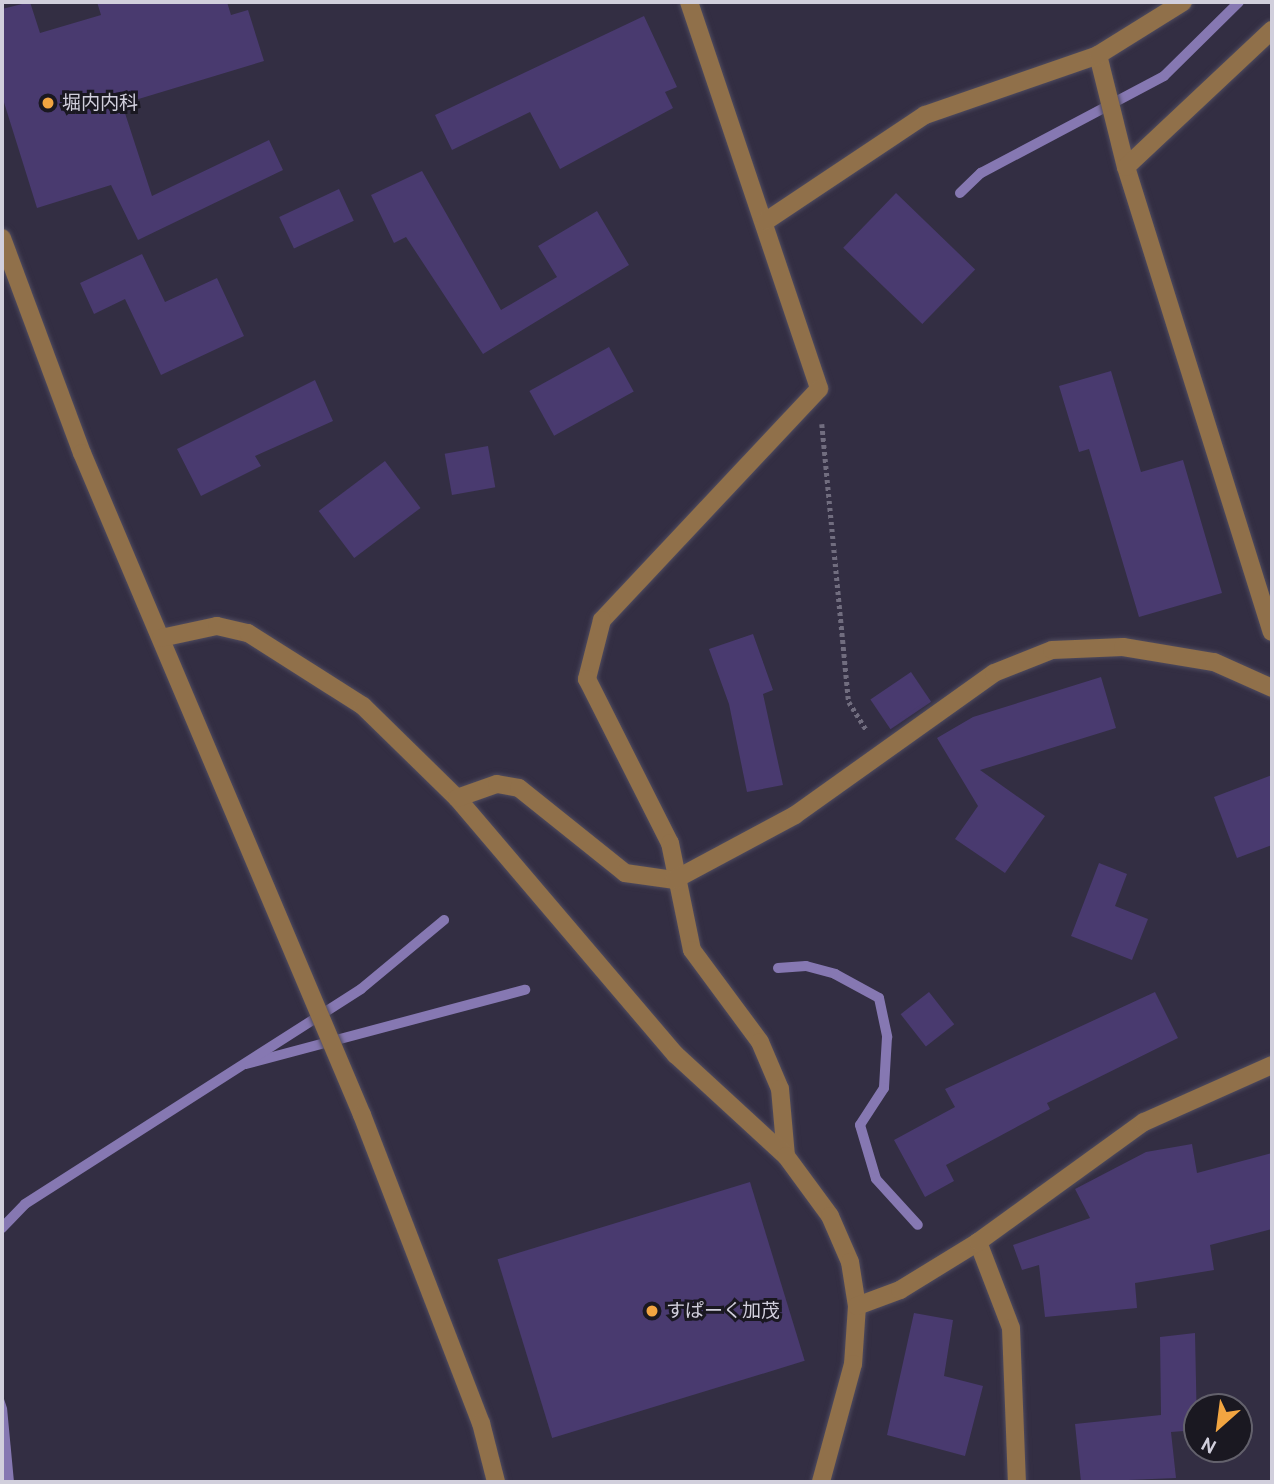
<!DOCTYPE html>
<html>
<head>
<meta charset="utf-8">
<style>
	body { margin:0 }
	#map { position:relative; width:1274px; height:1484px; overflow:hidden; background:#332e43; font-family:Cabin,"Noto Sans JP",sans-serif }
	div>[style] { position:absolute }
	.water>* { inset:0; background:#8678b2 }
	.stream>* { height:10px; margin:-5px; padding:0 5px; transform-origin:5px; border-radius:5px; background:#8678b2 }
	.building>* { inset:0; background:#493a6f; transform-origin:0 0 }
	.path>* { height:4.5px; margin-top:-2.25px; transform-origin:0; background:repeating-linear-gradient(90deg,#716d7f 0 3.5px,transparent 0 7px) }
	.roads { filter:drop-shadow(0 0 2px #4f4b5f) drop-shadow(0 0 2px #4f4b5f) }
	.minor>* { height:18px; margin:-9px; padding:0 9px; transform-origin:9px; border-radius:9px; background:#90704a }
	.dots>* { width:19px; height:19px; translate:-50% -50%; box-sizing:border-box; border:4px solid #1a1821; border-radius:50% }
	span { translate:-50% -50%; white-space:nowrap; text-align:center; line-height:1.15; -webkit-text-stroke:6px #1a1821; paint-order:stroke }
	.poi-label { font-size:19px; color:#d1cfdc }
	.left { translate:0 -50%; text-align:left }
	.frame { position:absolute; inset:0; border:4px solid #d1cfdc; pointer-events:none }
	.north { position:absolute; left:1183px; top:1393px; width:70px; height:70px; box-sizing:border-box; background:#1a1821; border:2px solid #63616c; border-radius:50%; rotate:208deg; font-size:19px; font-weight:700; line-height:28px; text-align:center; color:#d1cfdc }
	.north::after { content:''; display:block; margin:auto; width:24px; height:32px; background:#f2a541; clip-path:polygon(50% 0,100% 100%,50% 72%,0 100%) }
</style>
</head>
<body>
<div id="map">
	<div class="water">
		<i style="clip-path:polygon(2px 1393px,7px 1408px,14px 1482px,2px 1482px)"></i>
	</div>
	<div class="stream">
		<i style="left:960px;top:193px;width:29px;rotate:-44deg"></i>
		<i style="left:981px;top:173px;width:207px;rotate:-27.9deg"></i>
		<i style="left:1164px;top:76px;width:105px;rotate:-44.6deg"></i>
		<i style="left:778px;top:968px;width:28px;rotate:-4deg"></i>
		<i style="left:806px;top:966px;width:30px;rotate:15deg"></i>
		<i style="left:835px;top:974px;width:50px;rotate:28.6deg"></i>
		<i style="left:879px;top:998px;width:40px;rotate:78deg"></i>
		<i style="left:887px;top:1037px;width:51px;rotate:93.4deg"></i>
		<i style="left:884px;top:1088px;width:44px;rotate:123deg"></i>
		<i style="left:860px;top:1125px;width:56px;rotate:73.5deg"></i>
		<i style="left:876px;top:1179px;width:62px;rotate:47.6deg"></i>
		<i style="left:246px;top:1064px;width:289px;rotate:-14.9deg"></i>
		<i style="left:2px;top:1228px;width:33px;rotate:-46deg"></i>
		<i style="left:25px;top:1204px;width:399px;rotate:-32.6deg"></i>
		<i style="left:361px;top:989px;width:108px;rotate:-39.7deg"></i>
	</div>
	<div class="building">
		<i style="clip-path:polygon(30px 2px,40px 33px,101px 15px,97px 2px,227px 2px,231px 15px,248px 10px,264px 61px,122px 104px,152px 196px,269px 140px,283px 170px,138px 240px,111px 185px,37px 208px,2px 96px,2px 9px)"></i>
		<i style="clip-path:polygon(644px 16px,677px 87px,665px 92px,673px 108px,560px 169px,530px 112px,452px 150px,435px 115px)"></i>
		<i style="clip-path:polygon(422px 171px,501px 310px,557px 277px,538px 246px,597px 211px,629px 265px,483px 354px,406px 237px,394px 243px,371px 195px)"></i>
		<i style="left:339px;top:189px;width:35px;height:66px;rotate:65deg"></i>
		<i style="left:896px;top:193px;width:110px;height:76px;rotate:44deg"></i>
		<i style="clip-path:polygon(142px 254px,165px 302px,217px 278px,244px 336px,161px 375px,125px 299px,94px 314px,80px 283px)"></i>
		<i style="left:609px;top:347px;width:51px;height:91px;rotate:61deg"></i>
		<i style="clip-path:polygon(1111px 371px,1141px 472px,1183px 460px,1222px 593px,1139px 617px,1089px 449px,1079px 452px,1059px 386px)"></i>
		<i style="clip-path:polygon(315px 380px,333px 421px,255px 456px,261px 466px,201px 496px,177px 449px)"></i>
		<i style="left:488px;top:446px;width:42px;height:44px;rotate:80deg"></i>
		<i style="left:385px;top:461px;width:59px;height:83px;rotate:53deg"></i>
		<i style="clip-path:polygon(753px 634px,773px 690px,763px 694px,783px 785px,747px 792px,729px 704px,709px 649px)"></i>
		<i style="left:911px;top:672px;width:36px;height:49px;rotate:56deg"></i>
		<i style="clip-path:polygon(1101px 677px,1116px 728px,980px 770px,1045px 816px,1005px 873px,955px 839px,978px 806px,937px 738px,973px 717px)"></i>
		<i style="clip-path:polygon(1272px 775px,1272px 845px,1237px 858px,1214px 797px)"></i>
		<i style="clip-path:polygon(1099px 863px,1127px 874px,1115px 906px,1148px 919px,1132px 960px,1071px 936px)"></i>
		<i style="left:929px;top:992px;width:41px;height:36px;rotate:52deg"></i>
		<i style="clip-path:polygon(1155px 992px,1178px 1038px,1047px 1103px,1050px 1109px,946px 1165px,954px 1181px,925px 1197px,894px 1140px,955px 1107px,945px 1089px)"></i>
		<i style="clip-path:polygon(1192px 1144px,1197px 1173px,1272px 1153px,1272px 1229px,1210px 1245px,1214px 1270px,1135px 1283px,1137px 1308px,1045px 1317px,1039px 1265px,1022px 1270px,1013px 1245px,1090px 1218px,1075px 1189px,1146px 1152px)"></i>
		<i style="left:750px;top:1182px;width:187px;height:264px;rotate:73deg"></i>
		<i style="clip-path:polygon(914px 1313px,953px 1320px,944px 1376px,983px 1386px,965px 1456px,887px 1435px)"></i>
		<i style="clip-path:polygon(1195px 1333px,1197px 1430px,1171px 1432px,1176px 1478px,1081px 1482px,1075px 1424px,1161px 1415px,1160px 1337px)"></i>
	</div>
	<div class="path">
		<i style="left:822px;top:424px;width:279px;rotate:84.5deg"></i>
		<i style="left:849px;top:702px;width:34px;rotate:58deg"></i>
	</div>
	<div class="roads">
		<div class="minor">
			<i style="left:689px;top:2px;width:408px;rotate:71.4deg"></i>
			<i style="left:819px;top:389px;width:317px;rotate:133.2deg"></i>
			<i style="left:602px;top:620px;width:61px;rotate:104.3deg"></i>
			<i style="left:587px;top:679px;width:184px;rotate:63.2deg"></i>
			<i style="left:670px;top:843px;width:109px;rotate:78.4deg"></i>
			<i style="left:692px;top:950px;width:114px;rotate:53.5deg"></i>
			<i style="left:760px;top:1042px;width:51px;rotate:66.9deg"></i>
			<i style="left:780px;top:1089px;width:67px;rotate:84.9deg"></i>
			<i style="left:1098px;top:55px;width:115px;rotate:76deg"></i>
			<i style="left:1126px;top:167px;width:487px;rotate:72.6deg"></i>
			<i style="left:1126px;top:167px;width:200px;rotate:-43.2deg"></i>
			<i style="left:766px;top:221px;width:191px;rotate:-33.7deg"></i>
			<i style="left:925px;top:115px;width:183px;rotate:-19.1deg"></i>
			<i style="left:1098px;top:55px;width:100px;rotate:-31.9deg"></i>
			<i style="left:2px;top:238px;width:229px;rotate:69.6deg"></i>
			<i style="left:82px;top:453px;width:719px;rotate:67.07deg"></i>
			<i style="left:362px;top:1115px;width:330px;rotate:68.9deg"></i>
			<i style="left:481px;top:1423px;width:61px;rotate:75.7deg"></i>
			<i style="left:161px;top:638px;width:57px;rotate:-12.1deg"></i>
			<i style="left:217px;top:626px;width:32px;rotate:13deg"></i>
			<i style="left:248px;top:633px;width:136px;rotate:32.4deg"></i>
			<i style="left:363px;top:706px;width:132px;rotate:44.4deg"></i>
			<i style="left:457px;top:798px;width:338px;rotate:49.6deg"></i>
			<i style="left:676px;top:1055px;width:149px;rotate:42.6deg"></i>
			<i style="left:786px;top:1156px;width:74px;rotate:53.7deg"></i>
			<i style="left:830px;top:1216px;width:50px;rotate:66.5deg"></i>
			<i style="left:850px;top:1262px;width:45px;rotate:81deg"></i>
			<i style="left:857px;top:1306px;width:58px;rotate:93.9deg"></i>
			<i style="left:853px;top:1364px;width:122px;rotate:105.2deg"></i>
			<i style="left:457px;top:798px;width:42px;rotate:-19.3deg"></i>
			<i style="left:497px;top:784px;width:22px;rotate:10deg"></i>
			<i style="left:519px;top:788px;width:136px;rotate:38.7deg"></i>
			<i style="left:625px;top:873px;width:49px;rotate:8.1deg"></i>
			<i style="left:674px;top:880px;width:137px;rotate:-28.2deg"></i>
			<i style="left:795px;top:815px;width:244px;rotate:-35.5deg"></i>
			<i style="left:994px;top:673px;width:62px;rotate:-21.6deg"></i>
			<i style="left:1052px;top:650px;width:71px;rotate:-2.4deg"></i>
			<i style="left:1123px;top:647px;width:92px;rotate:9.4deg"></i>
			<i style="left:1214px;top:662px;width:64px;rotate:24.1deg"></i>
			<i style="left:978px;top:1242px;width:92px;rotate:69deg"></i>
			<i style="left:1011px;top:1328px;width:154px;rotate:87.8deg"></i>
			<i style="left:857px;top:1306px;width:46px;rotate:-20.4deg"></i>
			<i style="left:900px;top:1290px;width:92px;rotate:-31.6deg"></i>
			<i style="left:978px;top:1242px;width:205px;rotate:-35.9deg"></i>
			<i style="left:1144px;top:1122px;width:140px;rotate:-24deg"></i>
		</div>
	</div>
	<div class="dots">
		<i style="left:48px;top:103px;background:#f2a541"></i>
		<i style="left:652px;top:1311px;background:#f2a541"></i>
	</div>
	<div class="poi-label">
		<span class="left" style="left:62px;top:103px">堀内内科</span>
		<span class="left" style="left:666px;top:1311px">すぱーく加茂</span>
	</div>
	<div class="frame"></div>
	<div class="north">N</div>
</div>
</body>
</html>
